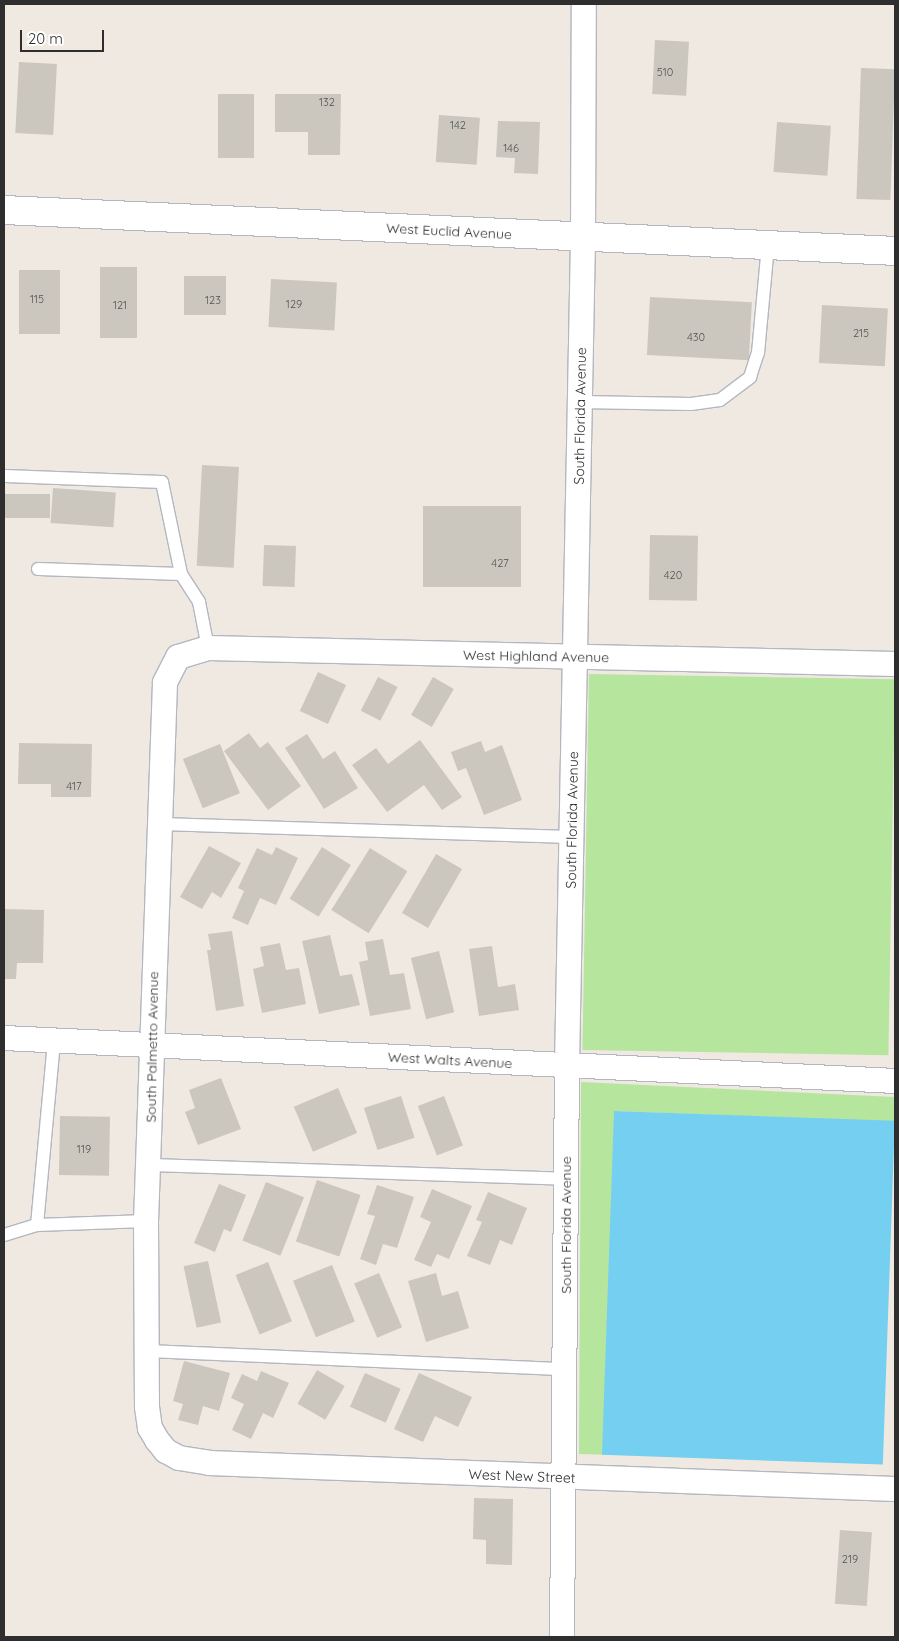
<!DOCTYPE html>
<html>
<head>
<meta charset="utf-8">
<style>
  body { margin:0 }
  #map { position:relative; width:899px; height:1641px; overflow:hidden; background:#efe9e1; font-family:Quicksand,sans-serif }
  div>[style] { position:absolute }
  .green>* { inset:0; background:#b6e59e; transform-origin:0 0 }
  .water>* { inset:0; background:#75cff0; transform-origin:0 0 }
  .building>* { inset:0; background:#cbc7bf; transform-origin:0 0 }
  .roads { filter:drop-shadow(1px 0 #b4b7c1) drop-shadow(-1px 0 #b4b7c1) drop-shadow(0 1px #b4b7c1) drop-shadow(0 -1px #b4b7c1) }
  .service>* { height:12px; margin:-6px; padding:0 6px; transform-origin:6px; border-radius:6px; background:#fff }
  .minor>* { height:24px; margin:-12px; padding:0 12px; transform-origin:12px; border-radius:12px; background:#fff }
  .tertiary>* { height:28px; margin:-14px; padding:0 14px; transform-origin:14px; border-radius:14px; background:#fff }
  span { translate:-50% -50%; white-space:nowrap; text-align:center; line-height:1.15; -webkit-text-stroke:4px #fff; paint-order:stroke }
  .number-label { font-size:11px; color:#555452 }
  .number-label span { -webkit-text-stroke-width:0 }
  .street-label { font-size:14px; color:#2e2e2e }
  .frame { position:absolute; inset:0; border:5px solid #2e2e2e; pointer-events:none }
  .scale { position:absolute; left:20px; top:30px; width:84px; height:22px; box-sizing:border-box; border:2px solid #2e2e2e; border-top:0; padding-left:6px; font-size:15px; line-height:18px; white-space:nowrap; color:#2e2e2e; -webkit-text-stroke:4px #fff; paint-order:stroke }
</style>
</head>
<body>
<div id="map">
  <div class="green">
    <i style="left:589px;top:674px;width:306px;height:376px;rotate:1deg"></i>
    <i style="clip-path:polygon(581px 1082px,895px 1097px,895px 1122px,615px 1111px,618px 1455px,579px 1454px)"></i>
  </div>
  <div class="water">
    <i style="left:614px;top:1111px;width:281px;height:344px;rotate:2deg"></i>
  </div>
  <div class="building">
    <i style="left:655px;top:40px;width:34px;height:54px;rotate:3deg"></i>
    <i style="left:19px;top:62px;width:38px;height:71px;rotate:3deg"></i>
    <i style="left:861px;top:68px;width:34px;height:131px;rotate:2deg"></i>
    <i style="left:218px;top:94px;width:36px;height:64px"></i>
    <i style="clip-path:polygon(275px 94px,341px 94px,340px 155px,308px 155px,308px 132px,275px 132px)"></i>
    <i style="left:439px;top:115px;width:41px;height:47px;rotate:4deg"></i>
    <i style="clip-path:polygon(498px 121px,540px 122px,538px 174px,514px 173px,515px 158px,496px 157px)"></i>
    <i style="left:777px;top:122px;width:54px;height:50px;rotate:4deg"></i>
    <i style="left:100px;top:267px;width:37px;height:71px"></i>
    <i style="left:19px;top:270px;width:41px;height:64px"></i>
    <i style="left:184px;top:276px;width:42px;height:39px"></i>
    <i style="left:271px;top:279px;width:66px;height:48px;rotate:3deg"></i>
    <i style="left:650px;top:297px;width:102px;height:58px;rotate:3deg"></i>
    <i style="left:822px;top:305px;width:66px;height:58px;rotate:3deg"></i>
    <i style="left:202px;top:465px;width:37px;height:101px;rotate:3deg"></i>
    <i style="left:53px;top:488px;width:63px;height:35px;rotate:4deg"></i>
    <i style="left:4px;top:494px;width:46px;height:24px"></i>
    <i style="left:423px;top:506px;width:98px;height:81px"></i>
    <i style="left:650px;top:535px;width:48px;height:65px;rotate:1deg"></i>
    <i style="left:264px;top:545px;width:32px;height:41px;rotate:2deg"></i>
    <i style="left:318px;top:672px;width:31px;height:43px;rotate:25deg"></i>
    <i style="left:378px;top:677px;width:22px;height:38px;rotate:27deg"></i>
    <i style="left:433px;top:677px;width:24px;height:44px;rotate:30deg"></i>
    <i style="clip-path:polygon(249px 733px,260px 748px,268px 742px,301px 786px,268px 810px,224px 751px)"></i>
    <i style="clip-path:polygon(307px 734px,323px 759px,335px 751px,358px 788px,324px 809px,285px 748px)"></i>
    <i style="clip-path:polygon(420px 740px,462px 797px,442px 810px,424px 785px,387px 812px,352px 765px,376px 748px,388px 764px)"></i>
    <i style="clip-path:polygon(481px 741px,485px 752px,502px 745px,522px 800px,484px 815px,466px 768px,458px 771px,451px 752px)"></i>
    <i style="clip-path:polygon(19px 743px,92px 744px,91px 797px,51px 797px,51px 784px,18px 784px)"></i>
    <i style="left:220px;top:744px;width:53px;height:40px;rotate:68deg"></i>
    <i style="clip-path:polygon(209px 846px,241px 863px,221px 898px,212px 892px,202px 909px,180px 897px)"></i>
    <i style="clip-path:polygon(276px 847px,298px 858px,276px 905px,260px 898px,248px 925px,232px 918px,244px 891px,238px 888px,257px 848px,272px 855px)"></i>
    <i style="left:322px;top:847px;width:34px;height:61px;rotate:32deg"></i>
    <i style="left:370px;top:848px;width:44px;height:73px;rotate:32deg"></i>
    <i style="left:436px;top:854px;width:30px;height:68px;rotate:30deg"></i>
    <i style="clip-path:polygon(4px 909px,44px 910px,43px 963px,17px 963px,16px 979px,4px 979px)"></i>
    <i style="clip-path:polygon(232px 931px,244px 1006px,216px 1011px,207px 950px,211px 950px,208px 934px)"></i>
    <i style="clip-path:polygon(330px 935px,340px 976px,352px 974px,360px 1005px,319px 1014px,302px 941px)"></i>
    <i style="clip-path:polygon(383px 939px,390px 975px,404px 973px,411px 1009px,370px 1016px,359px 962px,368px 960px,365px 942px)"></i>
    <i style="clip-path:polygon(280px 943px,286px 970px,299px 968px,306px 1004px,262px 1013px,253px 969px,264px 966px,260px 947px)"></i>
    <i style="clip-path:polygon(492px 946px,498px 987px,515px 984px,519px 1010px,479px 1016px,469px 949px)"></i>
    <i style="left:439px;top:951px;width:63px;height:29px;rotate:76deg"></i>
    <i style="clip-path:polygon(221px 1078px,241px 1129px,198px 1145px,185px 1112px,195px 1108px,189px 1090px)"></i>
    <i style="left:338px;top:1088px;width:49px;height:48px;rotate:67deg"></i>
    <i style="left:401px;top:1096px;width:44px;height:39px;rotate:72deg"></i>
    <i style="left:444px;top:1096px;width:53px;height:28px;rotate:69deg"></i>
    <i style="left:60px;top:1116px;width:50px;height:59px;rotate:1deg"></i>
    <i style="left:317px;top:1180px;width:46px;height:65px;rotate:19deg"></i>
    <i style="left:266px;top:1182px;width:41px;height:63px;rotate:22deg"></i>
    <i style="clip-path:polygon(219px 1184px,246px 1195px,231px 1232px,224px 1229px,215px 1252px,194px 1243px)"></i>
    <i style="clip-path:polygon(377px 1185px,414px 1197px,397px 1248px,383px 1244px,376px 1265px,360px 1259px,375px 1216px,367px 1214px)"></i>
    <i style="clip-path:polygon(432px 1189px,472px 1206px,449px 1259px,437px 1254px,431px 1267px,414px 1260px,431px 1222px,420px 1217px)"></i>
    <i style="clip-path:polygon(488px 1192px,527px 1208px,512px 1245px,500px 1240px,490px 1265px,467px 1256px,482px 1222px,476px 1220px)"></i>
    <i style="left:208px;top:1261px;width:63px;height:25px;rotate:78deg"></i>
    <i style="left:268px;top:1262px;width:64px;height:35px;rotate:68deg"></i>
    <i style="left:332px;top:1265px;width:61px;height:42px;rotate:68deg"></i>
    <i style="left:379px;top:1273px;width:59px;height:27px;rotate:67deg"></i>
    <i style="clip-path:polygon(436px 1273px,442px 1296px,458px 1291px,469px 1328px,426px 1342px,408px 1281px)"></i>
    <i style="clip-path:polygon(184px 1361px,230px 1373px,219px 1411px,203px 1406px,198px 1425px,178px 1420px,183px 1404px,173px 1401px)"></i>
    <i style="left:317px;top:1370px;width:32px;height:39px;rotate:30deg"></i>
    <i style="clip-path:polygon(261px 1371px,289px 1383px,273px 1418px,263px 1413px,251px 1439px,232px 1430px,244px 1404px,231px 1398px,242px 1374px,257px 1381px)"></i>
    <i style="left:365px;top:1373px;width:39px;height:37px;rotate:24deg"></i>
    <i style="clip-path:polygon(419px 1373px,472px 1397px,458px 1427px,435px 1416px,423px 1442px,394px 1429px)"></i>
    <i style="clip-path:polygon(474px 1498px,513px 1499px,512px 1565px,486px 1564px,486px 1540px,473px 1539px)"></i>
    <i style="left:840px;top:1530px;width:32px;height:74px;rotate:4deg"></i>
  </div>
  <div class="roads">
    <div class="service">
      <i style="left:580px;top:402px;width:111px;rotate:1deg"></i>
      <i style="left:691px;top:404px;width:29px;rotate:-8deg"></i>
      <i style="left:720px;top:400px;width:38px;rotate:-37deg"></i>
      <i style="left:750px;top:377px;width:25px;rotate:-72deg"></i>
      <i style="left:758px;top:353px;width:108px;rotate:-84.7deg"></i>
      <i style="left:4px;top:476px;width:158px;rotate:2.2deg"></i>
      <i style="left:162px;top:482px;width:94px;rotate:78.3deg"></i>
      <i style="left:181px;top:574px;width:33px;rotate:57deg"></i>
      <i style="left:199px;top:602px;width:47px;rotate:78.9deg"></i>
      <i style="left:38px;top:569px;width:143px;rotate:2deg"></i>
      <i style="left:159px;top:824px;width:413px;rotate:1.8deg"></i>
      <i style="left:150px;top:1165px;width:416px;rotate:1.9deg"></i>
      <i style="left:37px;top:1225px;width:109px;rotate:-2.1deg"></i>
      <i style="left:4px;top:1235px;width:34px;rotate:-17deg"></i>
      <i style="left:37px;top:1225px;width:185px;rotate:-84.7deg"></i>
      <i style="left:148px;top:1351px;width:417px;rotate:2.5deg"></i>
    </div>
    <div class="minor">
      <i style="left:895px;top:664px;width:687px;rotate:-178.67deg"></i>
      <i style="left:208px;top:648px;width:31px;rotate:163deg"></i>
      <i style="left:178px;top:657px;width:29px;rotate:117deg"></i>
      <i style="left:165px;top:683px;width:538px;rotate:92.02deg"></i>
      <i style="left:146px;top:1221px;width:186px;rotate:89.7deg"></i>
      <i style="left:147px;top:1407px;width:21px;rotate:82deg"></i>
      <i style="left:150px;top:1428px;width:14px;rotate:60deg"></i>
      <i style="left:157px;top:1440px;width:14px;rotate:51deg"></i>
      <i style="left:166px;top:1451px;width:15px;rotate:28deg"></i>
      <i style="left:179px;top:1458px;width:30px;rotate:9deg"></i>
      <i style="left:209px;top:1463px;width:686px;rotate:2.17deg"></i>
      <i style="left:4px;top:1038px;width:892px;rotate:2.76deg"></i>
      <i style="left:562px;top:1637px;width:572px;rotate:-89.5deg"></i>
      <i style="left:567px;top:1065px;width:828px;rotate:-88.89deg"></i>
      <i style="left:583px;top:237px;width:233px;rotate:-89.8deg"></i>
    </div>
    <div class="tertiary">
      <i style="left:4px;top:210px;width:892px;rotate:2.63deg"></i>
    </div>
  </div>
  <div class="number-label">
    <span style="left:665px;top:72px">510</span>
    <span style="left:327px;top:102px">132</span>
    <span style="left:458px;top:125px">142</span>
    <span style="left:511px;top:148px">146</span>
    <span style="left:37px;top:299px">115</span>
    <span style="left:213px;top:300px">123</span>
    <span style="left:294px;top:304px">129</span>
    <span style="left:120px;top:305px">121</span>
    <span style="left:861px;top:333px">215</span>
    <span style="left:696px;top:337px">430</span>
    <span style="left:500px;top:563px">427</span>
    <span style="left:673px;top:575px">420</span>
    <span style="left:74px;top:786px">417</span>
    <span style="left:84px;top:1149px">119</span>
    <span style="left:850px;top:1559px">219</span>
  </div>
  <div class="street-label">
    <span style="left:449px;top:231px;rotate:3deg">West Euclid Avenue</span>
    <span style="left:580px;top:416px;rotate:-89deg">South Florida Avenue</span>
    <span style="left:536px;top:656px;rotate:1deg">West Highland Avenue</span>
    <span style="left:572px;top:820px;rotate:-89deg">South Florida Avenue</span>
    <span style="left:152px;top:1047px;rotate:-89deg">South Palmetto Avenue</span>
    <span style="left:450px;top:1060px;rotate:3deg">West Walts Avenue</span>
    <span style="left:566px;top:1225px;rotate:-90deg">South Florida Avenue</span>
    <span style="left:522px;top:1476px;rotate:2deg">West New Street</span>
  </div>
  <div class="frame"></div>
  <div class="scale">20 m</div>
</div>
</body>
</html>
